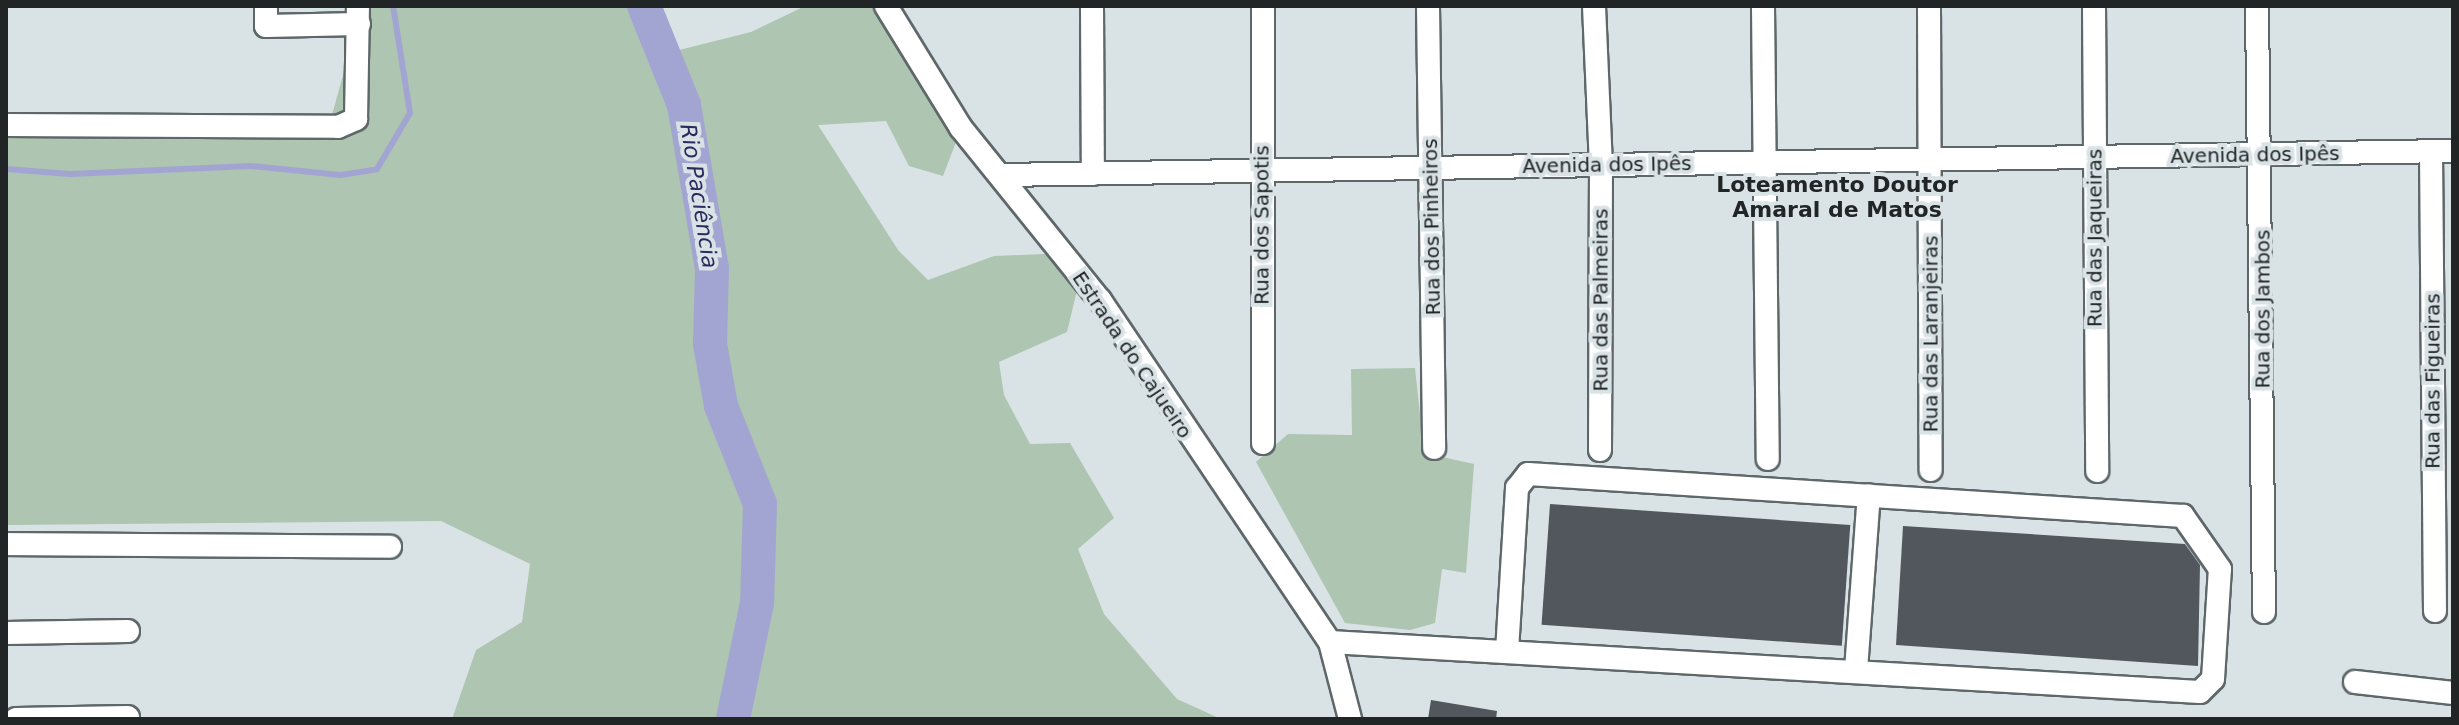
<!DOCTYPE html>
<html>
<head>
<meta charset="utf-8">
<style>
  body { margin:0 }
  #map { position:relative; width:2459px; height:725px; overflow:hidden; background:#d9e3e6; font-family:"DejaVu Sans",sans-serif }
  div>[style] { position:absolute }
  .green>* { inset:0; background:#adc5b1 }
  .stream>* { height:6px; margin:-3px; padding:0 3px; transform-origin:3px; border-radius:3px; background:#a2a5d1 }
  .river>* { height:34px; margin:-17px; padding:0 17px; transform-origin:17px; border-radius:17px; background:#a2a5d1 }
  .building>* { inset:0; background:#52575d; transform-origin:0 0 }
  .roads { filter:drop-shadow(2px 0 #5e6769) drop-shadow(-2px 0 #5e6769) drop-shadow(0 2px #5e6769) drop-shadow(0 -2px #5e6769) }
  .minor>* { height:22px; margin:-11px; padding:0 11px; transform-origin:11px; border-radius:11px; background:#fff }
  span { translate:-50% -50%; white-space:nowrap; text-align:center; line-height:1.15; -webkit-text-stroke:8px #d9e3e6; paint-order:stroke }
  .street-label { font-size:20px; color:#212526 }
  .neighbourhood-label { font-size:22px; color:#212526; font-weight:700 }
  .water-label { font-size:22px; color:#2c295f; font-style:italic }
  .frame { position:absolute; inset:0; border:8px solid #212526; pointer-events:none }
</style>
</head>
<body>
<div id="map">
  <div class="green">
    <i style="clip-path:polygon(349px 6px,658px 6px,675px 51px,751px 32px,805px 6px,876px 6px,956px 142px,943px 176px,909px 166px,886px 121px,818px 125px,898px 250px,928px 280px,994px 256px,1045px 254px,1078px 286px,1067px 332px,999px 362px,1004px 395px,1030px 444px,1070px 443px,1114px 518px,1078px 549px,1104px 614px,1177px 699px,1221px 719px,452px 719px,476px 650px,522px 622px,530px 564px,441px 521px,6px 525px,6px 135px,326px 136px,353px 40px)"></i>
    <i style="clip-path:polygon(1415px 368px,1424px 453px,1474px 464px,1466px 573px,1442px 569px,1435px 623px,1410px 630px,1345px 623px,1256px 462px,1288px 434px,1352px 435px,1351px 369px)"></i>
  </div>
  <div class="stream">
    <i style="left:6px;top:169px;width:64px;rotate:4.5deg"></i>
    <i style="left:70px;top:174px;width:181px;rotate:-2.5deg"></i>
    <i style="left:251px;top:166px;width:90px;rotate:5.7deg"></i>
    <i style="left:341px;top:175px;width:36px;rotate:-9deg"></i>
    <i style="left:377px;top:169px;width:65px;rotate:-59.5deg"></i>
    <i style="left:410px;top:113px;width:108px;rotate:-99deg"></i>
  </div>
  <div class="river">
    <i style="left:644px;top:6px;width:107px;rotate:68deg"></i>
    <i style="left:684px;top:105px;width:165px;rotate:80.3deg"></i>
    <i style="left:712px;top:268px;width:76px;rotate:91.5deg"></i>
    <i style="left:710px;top:344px;width:63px;rotate:79.9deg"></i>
    <i style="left:721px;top:406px;width:105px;rotate:68.3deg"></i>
    <i style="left:760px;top:504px;width:99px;rotate:91.7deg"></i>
    <i style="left:757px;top:603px;width:118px;rotate:101.7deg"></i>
  </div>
  <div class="building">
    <i style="left:1550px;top:504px;width:301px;height:121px;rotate:4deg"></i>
    <i style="clip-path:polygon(1903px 526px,2185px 544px,2200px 565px,2198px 666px,1896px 645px)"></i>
    <i style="clip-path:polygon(1431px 700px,1497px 711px,1496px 719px,1428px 719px)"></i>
  </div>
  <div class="roads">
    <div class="minor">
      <i style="left:266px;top:6px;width:20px;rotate:90deg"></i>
      <i style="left:266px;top:26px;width:93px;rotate:-1.2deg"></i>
      <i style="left:886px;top:6px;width:143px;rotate:58.4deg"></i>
      <i style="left:961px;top:128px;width:221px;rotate:51.1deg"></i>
      <i style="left:1100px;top:300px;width:412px;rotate:56.1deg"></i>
      <i style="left:1330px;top:642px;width:80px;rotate:75.4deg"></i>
      <i style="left:1092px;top:6px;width:168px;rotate:89.7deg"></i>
      <i style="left:1263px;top:6px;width:437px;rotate:90deg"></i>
      <i style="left:1428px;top:6px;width:442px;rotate:89.2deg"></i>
      <i style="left:1594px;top:6px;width:159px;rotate:87.5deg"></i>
      <i style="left:1601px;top:165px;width:285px;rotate:90.2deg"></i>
      <i style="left:1763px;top:6px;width:453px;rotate:89.4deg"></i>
      <i style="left:1929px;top:6px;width:464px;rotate:89.8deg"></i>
      <i style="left:2094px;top:6px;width:465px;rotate:89.6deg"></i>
      <i style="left:2257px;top:6px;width:606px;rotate:89.34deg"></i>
      <i style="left:6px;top:125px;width:332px;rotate:0.3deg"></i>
      <i style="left:338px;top:127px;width:20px;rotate:-24deg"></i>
      <i style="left:356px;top:119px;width:113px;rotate:-89deg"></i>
      <i style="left:2431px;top:152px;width:459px;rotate:89.5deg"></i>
      <i style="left:1002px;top:175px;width:1451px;rotate:-0.95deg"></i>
      <i style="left:6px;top:544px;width:384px;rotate:0.4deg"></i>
      <i style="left:6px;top:633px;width:122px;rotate:-0.9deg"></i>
      <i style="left:1330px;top:642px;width:871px;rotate:3.29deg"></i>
      <i style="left:2200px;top:692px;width:18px;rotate:-45deg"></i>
      <i style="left:2213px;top:679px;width:110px;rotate:-86.4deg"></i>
      <i style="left:2220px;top:569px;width:65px;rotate:-124.9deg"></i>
      <i style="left:2183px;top:516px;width:656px;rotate:-176.33deg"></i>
      <i style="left:1528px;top:474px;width:18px;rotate:128deg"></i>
      <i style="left:1517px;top:488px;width:162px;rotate:93.5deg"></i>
      <i style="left:1856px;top:670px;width:175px;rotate:-85.8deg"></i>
      <i style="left:2355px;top:682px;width:99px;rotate:6.4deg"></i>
      <i style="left:16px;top:719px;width:112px;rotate:-1deg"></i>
    </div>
  </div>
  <div class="street-label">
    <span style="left:2255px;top:155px;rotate:-1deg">Avenida dos Ipês</span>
    <span style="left:1607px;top:165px;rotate:-1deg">Avenida dos Ipês</span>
    <span style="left:1262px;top:225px;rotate:-90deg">Rua dos Sapotis</span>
    <span style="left:1432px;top:227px;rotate:-91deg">Rua dos Pinheiros</span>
    <span style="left:2095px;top:238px;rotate:-90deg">Rua das Jaqueiras</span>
    <span style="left:1601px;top:300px;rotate:-90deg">Rua das Palmeiras</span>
    <span style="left:2263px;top:309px;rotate:-90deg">Rua dos Jambos</span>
    <span style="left:1931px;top:334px;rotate:-90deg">Rua das Laranjeiras</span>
    <span style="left:1132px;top:355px;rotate:56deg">Estrada do Cajueiro</span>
    <span style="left:2433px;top:381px;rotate:-90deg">Rua das Figueiras</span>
  </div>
  <div class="neighbourhood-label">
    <span style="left:1837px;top:197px">Loteamento Doutor<br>Amaral de Matos</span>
  </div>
  <div class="water-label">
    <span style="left:699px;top:196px;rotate:81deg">Rio Paciência</span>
  </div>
  <div class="frame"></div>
</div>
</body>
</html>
